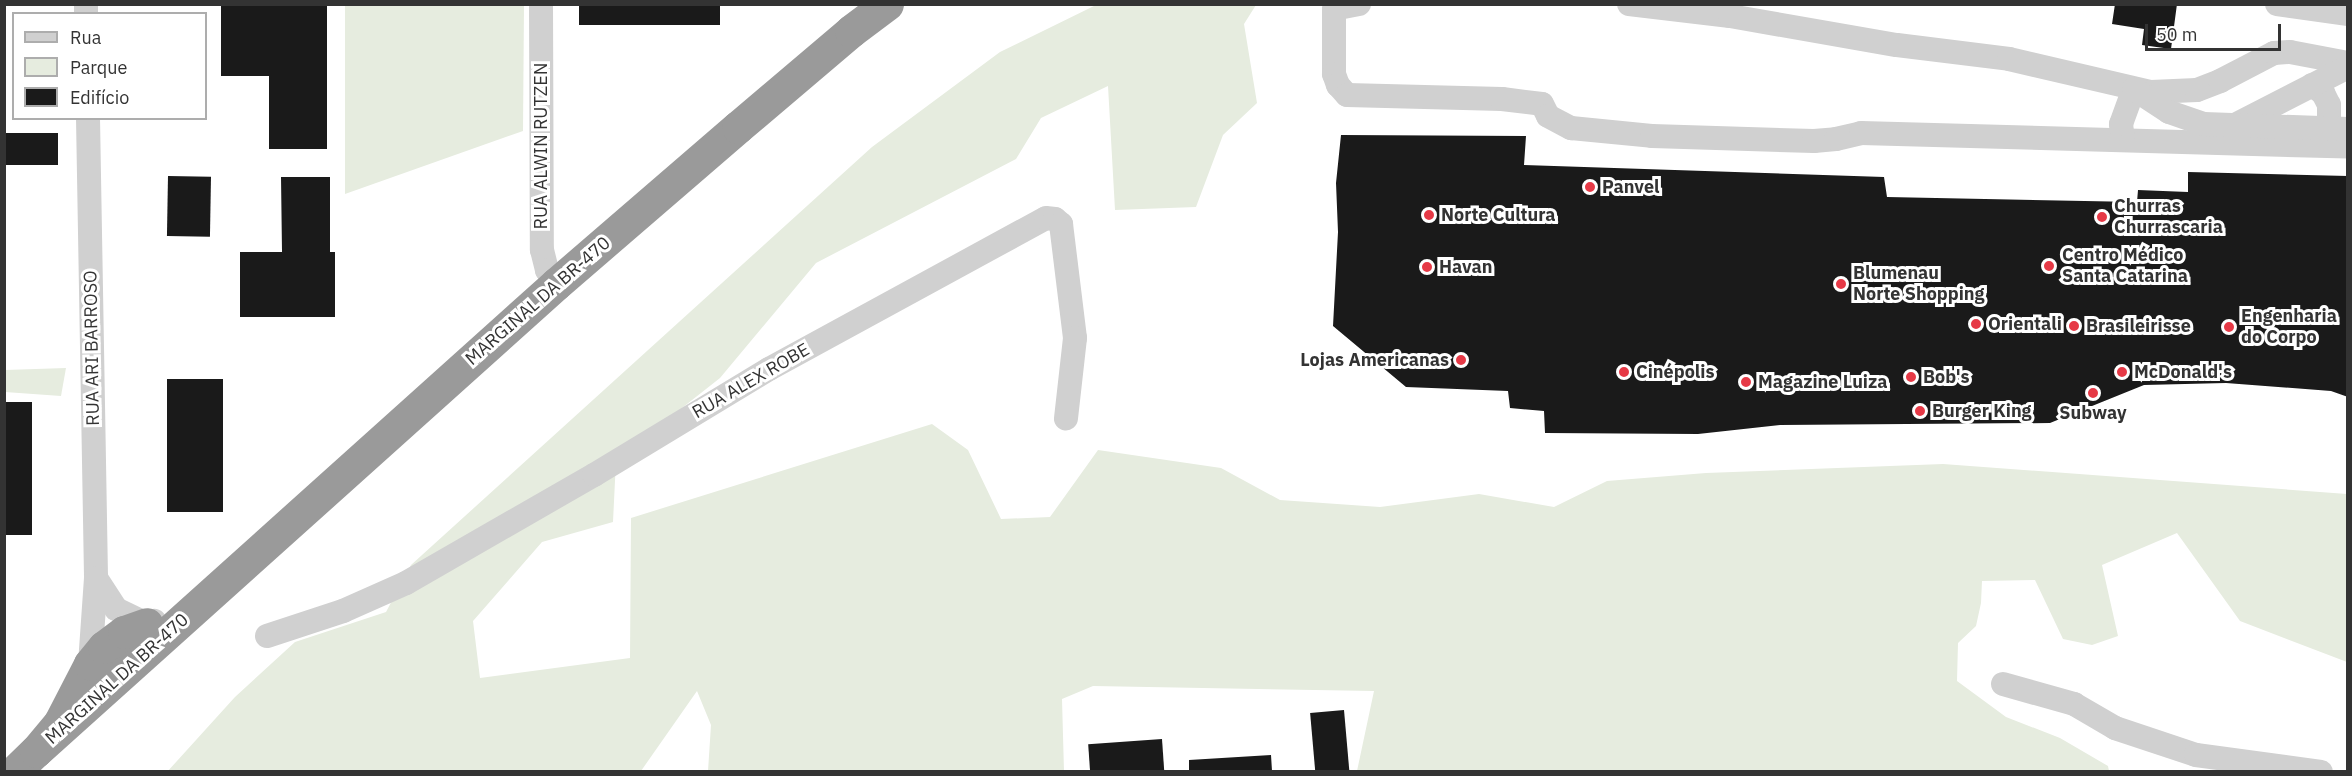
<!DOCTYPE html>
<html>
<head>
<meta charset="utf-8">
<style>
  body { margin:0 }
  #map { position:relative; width:2352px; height:776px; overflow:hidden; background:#fff; font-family:"IBM Plex Sans",sans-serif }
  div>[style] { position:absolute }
  .green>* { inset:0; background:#e6ecdf }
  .building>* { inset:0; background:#1a1a1a; transform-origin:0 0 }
  .minor>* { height:24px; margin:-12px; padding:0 12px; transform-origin:12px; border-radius:12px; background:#d0d0d0 }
  .highway>* { height:33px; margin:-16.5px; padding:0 16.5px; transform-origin:16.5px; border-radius:16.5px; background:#9a9a9a }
  .dots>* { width:16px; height:16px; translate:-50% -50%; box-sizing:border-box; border:3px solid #fff; border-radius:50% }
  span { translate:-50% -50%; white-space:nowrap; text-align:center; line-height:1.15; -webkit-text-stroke:6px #fff; paint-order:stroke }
  .street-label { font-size:18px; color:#333 }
  .poi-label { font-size:18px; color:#333; font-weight:700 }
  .left { translate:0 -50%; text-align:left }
  .right { translate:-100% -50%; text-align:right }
  .frame { position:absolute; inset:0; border:6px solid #333; pointer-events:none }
  .legend { position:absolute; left:12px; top:12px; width:195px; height:108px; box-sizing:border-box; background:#fff; border:2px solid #adadad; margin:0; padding:8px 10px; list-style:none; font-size:18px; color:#333 }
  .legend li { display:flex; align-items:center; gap:12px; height:30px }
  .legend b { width:30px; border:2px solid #adadad }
  .scale { position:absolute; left:2145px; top:24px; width:136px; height:27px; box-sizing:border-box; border:3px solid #333; border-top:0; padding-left:8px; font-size:18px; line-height:21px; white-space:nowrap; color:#333; -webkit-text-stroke:4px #fff; paint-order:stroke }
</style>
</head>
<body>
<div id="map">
  <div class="green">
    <i style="clip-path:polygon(345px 5px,524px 5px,523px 131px,345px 194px)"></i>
    <i style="clip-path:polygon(1096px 5px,1256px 5px,1244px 24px,1257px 103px,1223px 135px,1196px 207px,1115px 210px,1108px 86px,1041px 118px,1016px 159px,816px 263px,720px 378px,616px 460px,613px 522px,542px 542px,473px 621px,480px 678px,630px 658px,631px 518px,932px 424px,968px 450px,1001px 519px,1050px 517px,1098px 450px,1221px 468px,1280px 500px,1380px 507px,1479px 494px,1554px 507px,1607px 481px,1706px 473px,1943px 464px,2347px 494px,2347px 662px,2240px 621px,2177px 533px,2102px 565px,2118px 636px,2092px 645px,2063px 639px,2035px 580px,1982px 581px,1981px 603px,1976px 626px,1958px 643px,1957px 681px,2006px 717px,2060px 738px,2108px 766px,2109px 771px,1357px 771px,1374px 691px,1093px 686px,1062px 699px,1064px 771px,708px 771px,711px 725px,697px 691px,641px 771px,167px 772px,235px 697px,295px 642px,386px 612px,411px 565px,872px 147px,1000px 52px)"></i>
    <i style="clip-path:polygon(66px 368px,61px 396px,5px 392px,5px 370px)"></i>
  </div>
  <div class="building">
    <i style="clip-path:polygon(221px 4px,327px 4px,327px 149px,269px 149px,269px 76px,221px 76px)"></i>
    <i style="left:579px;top:4px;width:141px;height:21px"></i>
    <i style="clip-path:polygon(2115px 4px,2177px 4px,2171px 49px,2142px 45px,2144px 29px,2112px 24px)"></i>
    <i style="left:4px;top:133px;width:54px;height:32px"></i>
    <i style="clip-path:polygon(1341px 135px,1526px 136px,1524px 165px,1884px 177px,1887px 197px,2137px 202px,2138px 190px,2188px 192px,2188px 172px,2348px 176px,2348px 397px,2331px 391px,2226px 383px,2144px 385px,2050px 423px,1780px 425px,1698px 434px,1545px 433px,1544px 411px,1510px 408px,1508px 391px,1406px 387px,1333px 326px,1338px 232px,1336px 183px)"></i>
    <i style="left:168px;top:176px;width:43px;height:60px;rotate:1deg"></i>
    <i style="clip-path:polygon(281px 177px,330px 177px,330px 252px,335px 252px,335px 317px,240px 317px,240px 252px,282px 252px)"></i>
    <i style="left:167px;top:379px;width:56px;height:133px"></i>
    <i style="left:32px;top:402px;width:133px;height:28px;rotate:90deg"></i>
    <i style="left:1344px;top:710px;width:61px;height:34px;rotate:85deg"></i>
    <i style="left:1162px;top:739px;width:32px;height:74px;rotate:86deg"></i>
    <i style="clip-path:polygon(1271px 755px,1272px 771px,1189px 771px,1189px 760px)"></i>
  </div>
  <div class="minor">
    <i style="left:86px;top:4px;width:10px;rotate:90deg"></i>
    <i style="left:541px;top:4px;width:246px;rotate:89.8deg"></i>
    <i style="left:542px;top:250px;width:21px;rotate:76deg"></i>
    <i style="left:547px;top:270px;width:17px;rotate:57deg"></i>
    <i style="left:1359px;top:4px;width:25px;rotate:169deg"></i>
    <i style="left:1334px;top:9px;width:65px;rotate:90deg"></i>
    <i style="left:1334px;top:74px;width:12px;rotate:70deg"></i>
    <i style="left:1338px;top:85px;width:13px;rotate:48deg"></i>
    <i style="left:1347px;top:95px;width:155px;rotate:1.5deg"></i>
    <i style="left:1502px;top:99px;width:40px;rotate:7.1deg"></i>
    <i style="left:1542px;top:104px;width:13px;rotate:63deg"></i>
    <i style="left:1548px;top:116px;width:26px;rotate:28deg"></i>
    <i style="left:1571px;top:128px;width:81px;rotate:5.6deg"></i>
    <i style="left:1652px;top:136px;width:162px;rotate:1.8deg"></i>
    <i style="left:1814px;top:141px;width:22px;rotate:-5deg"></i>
    <i style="left:1836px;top:139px;width:26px;rotate:-13deg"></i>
    <i style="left:1861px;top:133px;width:487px;rotate:1.6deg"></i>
    <i style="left:1629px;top:4px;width:102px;rotate:6.8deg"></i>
    <i style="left:1730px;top:16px;width:169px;rotate:9.9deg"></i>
    <i style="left:1897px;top:45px;width:113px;rotate:7.1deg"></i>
    <i style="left:2009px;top:59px;width:146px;rotate:13.1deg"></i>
    <i style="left:2151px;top:92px;width:46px;rotate:-2.5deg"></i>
    <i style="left:2197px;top:90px;width:25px;rotate:-21deg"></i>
    <i style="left:2220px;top:81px;width:61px;rotate:-27.4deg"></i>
    <i style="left:2274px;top:53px;width:16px;rotate:-4deg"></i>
    <i style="left:2290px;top:52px;width:59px;rotate:10.7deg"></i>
    <i style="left:2277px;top:4px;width:72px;rotate:8deg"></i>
    <i style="left:2312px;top:85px;width:14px;rotate:36deg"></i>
    <i style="left:2323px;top:93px;width:13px;rotate:63deg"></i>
    <i style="left:2329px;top:105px;width:39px;rotate:90deg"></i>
    <i style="left:88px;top:118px;width:460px;rotate:89deg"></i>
    <i style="left:96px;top:578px;width:86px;rotate:94deg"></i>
    <i style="left:2237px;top:124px;width:125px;rotate:-27.2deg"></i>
    <i style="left:2123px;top:140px;width:16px;rotate:-97deg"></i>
    <i style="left:2121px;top:124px;width:37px;rotate:-70deg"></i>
    <i style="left:2134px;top:89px;width:42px;rotate:33.3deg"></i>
    <i style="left:2169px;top:112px;width:37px;rotate:19deg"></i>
    <i style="left:2204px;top:124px;width:144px;rotate:2deg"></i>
    <i style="left:96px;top:578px;width:37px;rotate:57deg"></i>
    <i style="left:116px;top:609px;width:34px;rotate:26deg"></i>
    <i style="left:147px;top:624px;width:8px;rotate:-23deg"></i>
    <i style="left:267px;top:636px;width:80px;rotate:-18.2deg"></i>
    <i style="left:343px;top:611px;width:69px;rotate:-24deg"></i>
    <i style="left:406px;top:583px;width:217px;rotate:-29.9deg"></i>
    <i style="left:594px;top:475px;width:205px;rotate:-31.2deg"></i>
    <i style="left:769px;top:369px;width:315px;rotate:-28.6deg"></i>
    <i style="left:1046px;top:218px;width:9px;rotate:6deg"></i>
    <i style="left:1055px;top:219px;width:8px;rotate:40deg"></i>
    <i style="left:1061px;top:224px;width:115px;rotate:83deg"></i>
    <i style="left:1075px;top:338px;width:81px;rotate:96.4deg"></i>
    <i style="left:2003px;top:684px;width:74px;rotate:15.7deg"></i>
    <i style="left:2074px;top:704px;width:48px;rotate:30.3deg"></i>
    <i style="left:2115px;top:728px;width:85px;rotate:18.4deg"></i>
    <i style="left:2196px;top:755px;width:126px;rotate:7.7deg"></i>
  </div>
  <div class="highway">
    <i style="left:36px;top:751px;width:699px;rotate:-41.93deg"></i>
    <i style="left:556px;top:284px;width:240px;rotate:-40.8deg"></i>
    <i style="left:738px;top:127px;width:148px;rotate:-40.3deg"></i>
    <i style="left:851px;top:31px;width:45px;rotate:-36.9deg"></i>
    <i style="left:14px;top:772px;width:30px;rotate:-44deg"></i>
    <i style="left:36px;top:751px;width:38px;rotate:-50deg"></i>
    <i style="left:60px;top:722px;width:65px;rotate:-62.7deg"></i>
    <i style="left:90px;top:664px;width:22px;rotate:-51deg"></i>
    <i style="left:104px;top:647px;width:25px;rotate:-37deg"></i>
    <i style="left:124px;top:632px;width:24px;rotate:-19deg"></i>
  </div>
  <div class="dots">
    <i style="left:1590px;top:187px;background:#e63946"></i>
    <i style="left:1429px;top:215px;background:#e63946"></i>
    <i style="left:2102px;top:217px;background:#e63946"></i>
    <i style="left:2049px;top:266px;background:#e63946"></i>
    <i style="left:1427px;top:267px;background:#e63946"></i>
    <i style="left:1841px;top:284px;background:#e63946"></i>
    <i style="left:1976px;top:324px;background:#e63946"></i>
    <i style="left:2074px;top:326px;background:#e63946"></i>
    <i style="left:2229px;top:327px;background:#e63946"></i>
    <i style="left:1461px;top:360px;background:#e63946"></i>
    <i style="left:1624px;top:372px;background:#e63946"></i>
    <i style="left:2122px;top:372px;background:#e63946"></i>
    <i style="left:1911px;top:377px;background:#e63946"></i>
    <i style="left:1746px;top:382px;background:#e63946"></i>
    <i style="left:2093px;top:393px;background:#e63946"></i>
    <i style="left:1920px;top:411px;background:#e63946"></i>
  </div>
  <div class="street-label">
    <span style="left:541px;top:146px;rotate:-90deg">RUA ALWIN RUTZEN</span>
    <span style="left:538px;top:301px;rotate:-41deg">MARGINAL DA BR-470</span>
    <span style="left:92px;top:348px;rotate:-91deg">RUA ARI BARROSO</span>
    <span style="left:751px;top:381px;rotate:-30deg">RUA ALEX ROBE</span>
    <span style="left:117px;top:679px;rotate:-42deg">MARGINAL DA BR-470</span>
  </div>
  <div class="poi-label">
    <span class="left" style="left:1602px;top:187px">Panvel</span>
    <span class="left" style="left:2114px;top:217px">Churras<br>Churrascaria</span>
    <span class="left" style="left:1441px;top:215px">Norte Cultura</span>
    <span class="left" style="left:2062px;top:266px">Centro Médico<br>Santa Catarina</span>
    <span class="left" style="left:1439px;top:267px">Havan</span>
    <span class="left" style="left:1853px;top:284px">Blumenau<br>Norte Shopping</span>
    <span class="left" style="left:2241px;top:327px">Engenharia<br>do Corpo</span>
    <span class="left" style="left:1988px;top:324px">Orientali</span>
    <span class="left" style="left:2086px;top:326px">Brasileirisse</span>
    <span class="right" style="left:1449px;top:360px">Lojas Americanas</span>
    <span class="left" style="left:1636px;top:372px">Cinépolis</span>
    <span class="left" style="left:2134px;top:372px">McDonald's</span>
    <span class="left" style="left:1923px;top:377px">Bob's</span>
    <span class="left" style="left:1758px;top:382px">Magazine Luiza</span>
    <span class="left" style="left:1932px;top:411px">Burger King</span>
    <span style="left:2093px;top:413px">Subway</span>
  </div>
  <div class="frame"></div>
  <ul class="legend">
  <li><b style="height:8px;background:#d0d0d0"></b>Rua</li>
  <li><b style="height:16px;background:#e6ecdf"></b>Parque</li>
  <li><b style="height:16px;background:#1a1a1a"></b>Edifício</li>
  </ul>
  <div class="scale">50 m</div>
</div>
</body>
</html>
